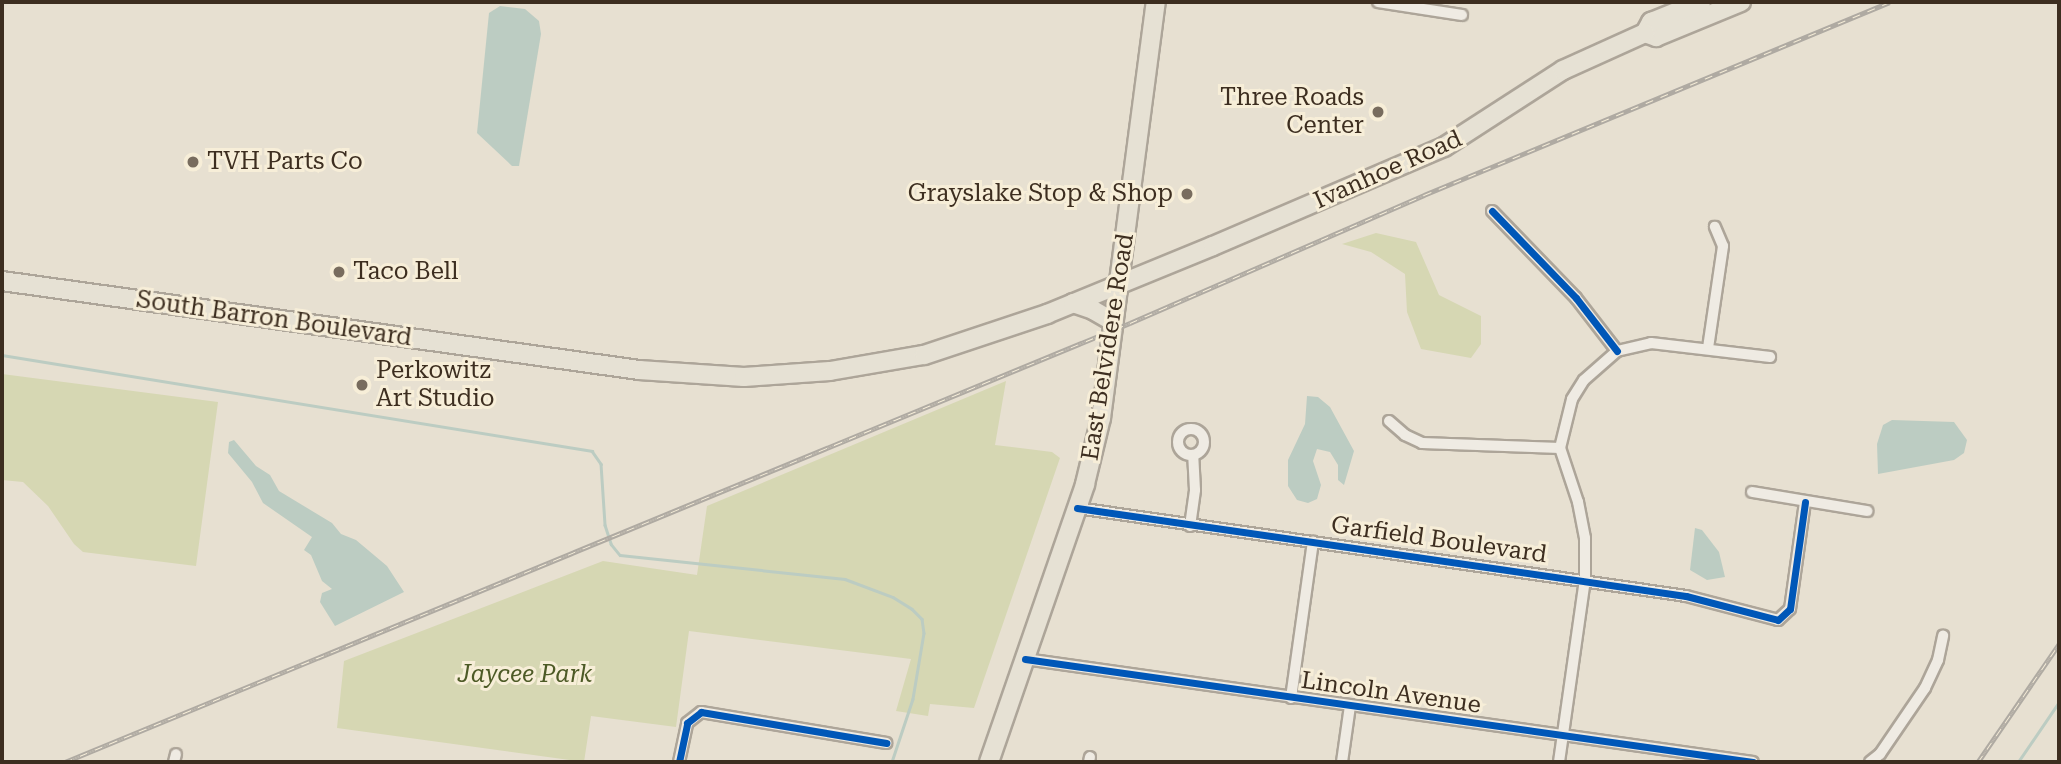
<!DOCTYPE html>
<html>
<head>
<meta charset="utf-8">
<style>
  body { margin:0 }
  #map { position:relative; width:2061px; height:764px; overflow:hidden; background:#e7e0d1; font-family:"Roboto Serif",serif }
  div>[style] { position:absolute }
  .green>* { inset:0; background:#d6d7b3 }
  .water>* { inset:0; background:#bcccc2 }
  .stream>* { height:2.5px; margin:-1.25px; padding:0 1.25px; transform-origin:1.25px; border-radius:1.25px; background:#bcccc2 }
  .roads { filter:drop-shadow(2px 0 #ada599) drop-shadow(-2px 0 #ada599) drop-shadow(0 2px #ada599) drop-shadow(0 -2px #ada599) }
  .minor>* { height:10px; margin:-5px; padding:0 5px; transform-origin:5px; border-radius:5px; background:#efebe3 }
  .minor>.ring { margin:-5px; padding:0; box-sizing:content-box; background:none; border:10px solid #efebe3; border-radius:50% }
  .primary>* { height:18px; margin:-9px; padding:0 9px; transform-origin:9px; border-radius:9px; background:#e6e1d4 }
  .rail>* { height:5px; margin-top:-2.5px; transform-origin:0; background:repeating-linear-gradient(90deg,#f7eed8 0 8px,#afaaa2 0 16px); box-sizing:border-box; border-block:2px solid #afaaa2 }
  .cycleway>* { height:7px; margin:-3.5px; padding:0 3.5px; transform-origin:3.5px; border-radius:3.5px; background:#0057b8 }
  .dots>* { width:19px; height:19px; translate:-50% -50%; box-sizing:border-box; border:4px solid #f7eed8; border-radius:50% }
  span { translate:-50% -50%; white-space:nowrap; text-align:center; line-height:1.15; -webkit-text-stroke:6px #f7eed8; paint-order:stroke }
  .poi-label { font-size:24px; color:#3d2e20 }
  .right { translate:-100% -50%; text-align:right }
  .left { translate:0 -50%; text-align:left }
  .street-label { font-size:24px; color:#3d2e20 }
  .park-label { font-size:24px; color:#4d5a26; font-style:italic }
  .frame { position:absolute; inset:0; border:4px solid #3d2e20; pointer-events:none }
</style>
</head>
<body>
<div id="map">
  <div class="green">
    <i style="clip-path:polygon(1376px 233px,1416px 242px,1439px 295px,1481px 316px,1481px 344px,1471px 358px,1421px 349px,1407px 312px,1405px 274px,1371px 252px,1342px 244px)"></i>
    <i style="clip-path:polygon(2px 374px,218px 402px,196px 566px,83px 552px,74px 544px,48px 506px,23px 482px,2px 480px)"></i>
    <i style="clip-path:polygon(1006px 381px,995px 445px,1052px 452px,1060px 458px,974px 708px,930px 704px,928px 716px,896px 711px,911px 659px,689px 631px,676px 727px,591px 716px,584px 762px,337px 728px,344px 661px,603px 561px,697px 575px,707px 506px)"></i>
  </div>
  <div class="water">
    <i style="clip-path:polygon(500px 6px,525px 9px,539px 21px,541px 34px,519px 166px,512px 166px,477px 133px,489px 13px)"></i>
    <i style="clip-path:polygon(1307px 396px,1318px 397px,1330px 407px,1354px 451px,1344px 485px,1338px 480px,1338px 465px,1330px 452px,1317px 449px,1313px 461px,1321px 485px,1317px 499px,1308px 503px,1297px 500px,1288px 486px,1288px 460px,1305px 424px)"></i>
    <i style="clip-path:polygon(1892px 420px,1954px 422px,1967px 440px,1964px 453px,1954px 460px,1878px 474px,1877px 444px,1883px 425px)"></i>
    <i style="clip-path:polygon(234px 440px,256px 466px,270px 475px,279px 491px,332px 523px,341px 534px,356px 540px,387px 566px,404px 592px,335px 626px,320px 602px,322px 593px,332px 589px,322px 581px,311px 555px,304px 550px,312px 537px,263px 503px,252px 482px,228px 453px,229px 442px)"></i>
    <i style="clip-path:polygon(1695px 528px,1702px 530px,1719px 552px,1725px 577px,1707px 580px,1690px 570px)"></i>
  </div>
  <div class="stream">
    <i style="left:2px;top:355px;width:598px;rotate:9.24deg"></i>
    <i style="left:592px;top:451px;width:16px;rotate:55deg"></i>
    <i style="left:601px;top:464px;width:61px;rotate:86.2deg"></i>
    <i style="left:605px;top:525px;width:20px;rotate:72deg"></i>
    <i style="left:611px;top:544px;width:14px;rotate:51deg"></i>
    <i style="left:620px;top:555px;width:226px;rotate:6.1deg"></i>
    <i style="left:845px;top:579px;width:51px;rotate:20.6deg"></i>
    <i style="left:893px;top:597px;width:22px;rotate:32deg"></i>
    <i style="left:912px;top:609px;width:14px;rotate:45deg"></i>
    <i style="left:922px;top:619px;width:14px;rotate:82deg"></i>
    <i style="left:924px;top:633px;width:67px;rotate:99.5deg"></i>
    <i style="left:913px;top:699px;width:66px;rotate:108.4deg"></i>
    <i style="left:2018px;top:762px;width:73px;rotate:-55.7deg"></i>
  </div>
  <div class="roads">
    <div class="minor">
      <i style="left:1378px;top:2px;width:85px;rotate:8.8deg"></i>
      <i style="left:1492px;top:211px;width:121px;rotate:46deg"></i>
      <i style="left:1576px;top:298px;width:67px;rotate:52.3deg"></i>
      <i style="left:1708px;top:348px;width:103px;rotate:-81.6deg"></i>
      <i style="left:1723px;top:246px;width:21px;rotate:-113deg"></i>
      <i style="left:1389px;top:421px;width:21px;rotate:41deg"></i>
      <i style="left:1405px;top:435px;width:19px;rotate:25deg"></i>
      <i style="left:1422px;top:443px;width:138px;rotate:2.1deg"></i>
      <i class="ring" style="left:1178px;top:429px;width:16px;height:16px"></i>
      <i style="left:1752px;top:492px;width:117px;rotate:9.4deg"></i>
      <i style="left:1077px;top:508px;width:615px;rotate:8.22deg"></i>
      <i style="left:1686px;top:596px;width:95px;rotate:14.6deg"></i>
      <i style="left:1778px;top:620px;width:16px;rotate:-43deg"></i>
      <i style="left:1790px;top:609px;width:108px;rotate:-82deg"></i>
      <i style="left:1190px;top:526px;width:36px;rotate:-82deg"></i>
      <i style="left:1195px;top:490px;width:35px;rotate:-93deg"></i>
      <i style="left:1025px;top:659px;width:735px;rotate:8.05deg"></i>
      <i style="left:1291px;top:698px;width:158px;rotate:-82deg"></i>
      <i style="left:174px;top:762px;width:8px;rotate:-76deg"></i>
      <i style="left:679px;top:762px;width:40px;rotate:-78deg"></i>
      <i style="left:687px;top:723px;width:18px;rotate:-38deg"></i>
      <i style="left:701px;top:712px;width:188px;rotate:9.5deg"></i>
      <i style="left:1089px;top:762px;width:5px;rotate:-79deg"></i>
      <i style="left:1342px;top:762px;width:57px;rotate:-81.9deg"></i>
      <i style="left:1559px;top:762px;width:184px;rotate:-81.9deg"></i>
      <i style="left:1585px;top:580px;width:42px;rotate:-90deg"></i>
      <i style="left:1585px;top:538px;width:37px;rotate:-101deg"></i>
      <i style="left:1578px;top:502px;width:57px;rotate:-108.4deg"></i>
      <i style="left:1560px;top:448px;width:50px;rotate:-76.2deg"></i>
      <i style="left:1572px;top:399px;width:22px;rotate:-58deg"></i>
      <i style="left:1584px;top:380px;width:44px;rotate:-41.3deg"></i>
      <i style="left:1617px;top:351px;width:35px;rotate:-13deg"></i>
      <i style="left:1651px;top:343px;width:120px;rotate:6.7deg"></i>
      <i style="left:1870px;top:762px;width:13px;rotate:-39deg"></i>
      <i style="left:1880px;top:754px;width:80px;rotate:-55.7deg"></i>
      <i style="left:1925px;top:688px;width:31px;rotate:-65deg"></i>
      <i style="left:1938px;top:660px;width:25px;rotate:-78deg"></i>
    </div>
    <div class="primary">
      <i style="left:1645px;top:33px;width:12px;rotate:20deg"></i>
      <i style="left:1656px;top:37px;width:92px;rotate:-22.4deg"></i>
      <i style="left:1645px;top:33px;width:13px;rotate:-61deg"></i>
      <i style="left:1651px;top:22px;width:54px;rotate:-21.8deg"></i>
      <i style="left:2px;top:281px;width:643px;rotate:7.95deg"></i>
      <i style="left:639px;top:370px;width:105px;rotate:3.8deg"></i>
      <i style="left:744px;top:377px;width:86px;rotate:-4deg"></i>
      <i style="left:830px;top:371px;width:95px;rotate:-9.7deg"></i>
      <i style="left:924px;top:355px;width:130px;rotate:-18.4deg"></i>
      <i style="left:1047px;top:314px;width:179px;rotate:-22.3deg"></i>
      <i style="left:1213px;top:246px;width:251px;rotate:-23.2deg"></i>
      <i style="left:1444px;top:147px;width:142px;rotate:-32.9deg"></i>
      <i style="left:1563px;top:70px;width:90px;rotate:-24.3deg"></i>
      <i style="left:1073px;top:303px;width:21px;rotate:19deg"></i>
      <i style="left:1093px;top:310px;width:24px;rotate:30deg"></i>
      <i style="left:989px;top:762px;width:294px;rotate:-70.9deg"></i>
      <i style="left:1085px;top:484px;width:68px;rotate:-76.4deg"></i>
      <i style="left:1101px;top:418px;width:420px;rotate:-82.5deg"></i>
    </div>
  </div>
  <div class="rail">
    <i style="left:65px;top:762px;width:1152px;rotate:-22.4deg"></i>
    <i style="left:1130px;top:323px;width:321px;rotate:-23.5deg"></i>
    <i style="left:1424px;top:195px;width:504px;rotate:-22.5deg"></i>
    <i style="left:1978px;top:762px;width:143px;rotate:-55.5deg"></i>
  </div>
  <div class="cycleway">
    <i style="left:1492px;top:211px;width:121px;rotate:46deg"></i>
    <i style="left:1576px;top:298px;width:67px;rotate:52.3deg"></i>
    <i style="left:1077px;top:508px;width:615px;rotate:8.22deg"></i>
    <i style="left:1686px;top:596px;width:95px;rotate:14.6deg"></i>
    <i style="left:1778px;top:620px;width:16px;rotate:-43deg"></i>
    <i style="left:1790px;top:609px;width:108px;rotate:-82deg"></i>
    <i style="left:1025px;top:659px;width:735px;rotate:8.05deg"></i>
    <i style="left:679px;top:762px;width:40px;rotate:-78deg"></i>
    <i style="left:687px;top:723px;width:18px;rotate:-38deg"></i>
    <i style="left:701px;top:712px;width:188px;rotate:9.5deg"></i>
  </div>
  <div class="dots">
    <i style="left:1378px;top:112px;background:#786c5e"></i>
    <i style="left:193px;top:162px;background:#786c5e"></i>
    <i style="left:1187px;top:194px;background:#786c5e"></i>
    <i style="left:339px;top:272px;background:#786c5e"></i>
    <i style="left:362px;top:385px;background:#786c5e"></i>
  </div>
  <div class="poi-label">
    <span class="right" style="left:1364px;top:112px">Three Roads<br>Center</span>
    <span class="left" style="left:207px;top:162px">TVH Parts Co</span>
    <span class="right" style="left:1173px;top:194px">Grayslake Stop &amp; Shop</span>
    <span class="left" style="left:353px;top:272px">Taco Bell</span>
    <span class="left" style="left:376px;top:385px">Perkowitz<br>Art Studio</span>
  </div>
  <div class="street-label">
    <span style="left:1388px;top:170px;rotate:-24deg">Ivanhoe Road</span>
    <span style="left:274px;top:319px;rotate:8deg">South Barron Boulevard</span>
    <span style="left:1108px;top:347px;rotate:-81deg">East Belvidere Road</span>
    <span style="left:1439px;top:540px;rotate:8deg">Garfield Boulevard</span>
    <span style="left:1391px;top:693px;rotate:8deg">Lincoln Avenue</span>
  </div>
  <div class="park-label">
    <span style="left:525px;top:675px">Jaycee Park</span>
  </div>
  <div class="frame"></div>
</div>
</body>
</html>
